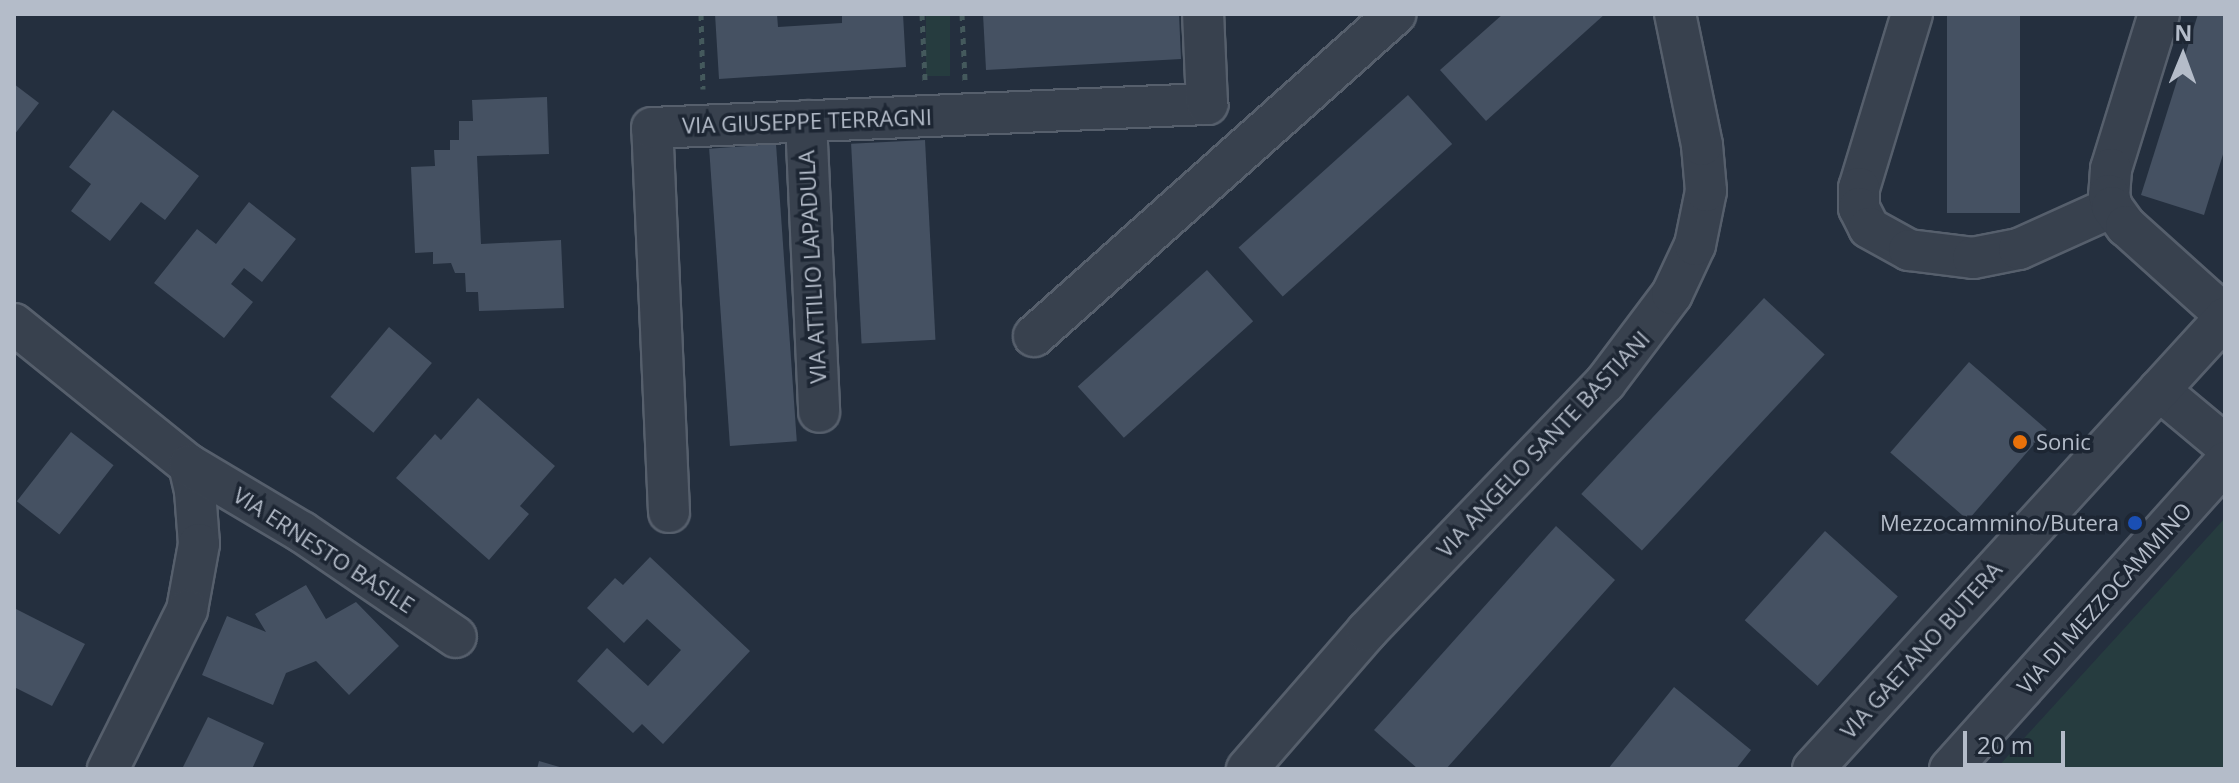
<!DOCTYPE html>
<html>
<head>
<meta charset="utf-8">
<style>
  body { margin:0 }
  #map { position:relative; width:2239px; height:783px; overflow:hidden; background:#242f3e; font-family:"Open Sans",sans-serif }
  div>[style] { position:absolute }
  .green>* { inset:0; background:#263c3f; transform-origin:0 0 }
  .building>* { inset:0; background:#455162; transform-origin:0 0 }
  .path>* { height:5px; margin-top:-2.5px; transform-origin:0; background:repeating-linear-gradient(90deg,#44595c 0 6px,transparent 0 12px) }
  .roads { filter:drop-shadow(2px 0 #565f6c) drop-shadow(-2px 0 #565f6c) drop-shadow(0 2px #565f6c) drop-shadow(0 -2px #565f6c) }
  .minor>* { height:40px; margin:-20px; padding:0 20px; transform-origin:20px; border-radius:20px; background:#38414e }
  .dots>* { width:22px; height:22px; translate:-50% -50%; box-sizing:border-box; border:4px solid #1d2633; border-radius:50% }
  span { translate:-50% -50%; white-space:nowrap; text-align:center; line-height:1.15; -webkit-text-stroke:7px #1d2633; paint-order:stroke }
  .street-label { font-size:22px; color:#b4bcc9 }
  .poi-label { font-size:22px; color:#b4bcc9 }
  .left { translate:0 -50%; text-align:left }
  .right { translate:-100% -50%; text-align:right }
  .frame { position:absolute; inset:0; border:16px solid #b4bcc9; pointer-events:none }
  .north { position:absolute; left:2143px; top:16px; width:80px; height:80px; -webkit-text-stroke:6px #1d2633; paint-order:stroke; rotate:1deg; font-size:22px; font-weight:700; line-height:32px; text-align:center; color:#b4bcc9 }
  .north::after { content:''; display:block; margin:auto; width:28px; height:36px; background:#b4bcc9; clip-path:polygon(50% 0,100% 100%,50% 72%,0 100%) }
  .scale { position:absolute; left:1963px; top:731px; width:102px; height:36px; box-sizing:border-box; border:4px solid #b4bcc9; border-top:0; padding-left:10px; font-size:24px; line-height:28px; white-space:nowrap; color:#b4bcc9; -webkit-text-stroke:6px #1d2633; paint-order:stroke }
</style>
</head>
<body>
<div id="map">
  <div class="green">
    <i style="left:926px;top:14px;width:24px;height:62px"></i>
    <i style="clip-path:polygon(2225px 518px,2225px 769px,1996px 769px,2205px 540px)"></i>
  </div>
  <div class="building">
    <i style="clip-path:polygon(715px 14px,777px 14px,778px 27px,842px 23px,842px 14px,903px 14px,906px 67px,719px 79px)"></i>
    <i style="clip-path:polygon(983px 14px,1179px 14px,1181px 59px,986px 70px)"></i>
    <i style="clip-path:polygon(1503px 14px,1605px 14px,1486px 121px,1440px 70px)"></i>
    <i style="left:1947px;top:14px;width:73px;height:199px"></i>
    <i style="clip-path:polygon(2198px 14px,2225px 14px,2225px 148px,2204px 215px,2141px 195px)"></i>
    <i style="clip-path:polygon(14px 84px,39px 103px,14px 135px)"></i>
    <i style="left:1408px;top:95px;width:66px;height:228px;rotate:48deg"></i>
    <i style="clip-path:polygon(547px 97px,549px 154px,477px 156px,481px 244px,561px 240px,564px 308px,479px 311px,478px 292px,466px 292px,465px 273px,455px 273px,451px 263px,433px 264px,433px 252px,415px 253px,411px 167px,435px 166px,434px 150px,450px 150px,450px 140px,459px 140px,459px 121px,473px 121px,472px 100px)"></i>
    <i style="clip-path:polygon(113px 110px,199px 176px,165px 220px,141px 202px,110px 241px,71px 211px,91px 184px,69px 167px)"></i>
    <i style="left:925px;top:140px;width:200px;height:74px;rotate:87deg"></i>
    <i style="left:776px;top:144px;width:298px;height:67px;rotate:86deg"></i>
    <i style="clip-path:polygon(249px 202px,296px 239px,262px 282px,244px 268px,231px 284px,253px 302px,224px 338px,154px 283px,197px 229px,216px 244px)"></i>
    <i style="left:1207px;top:270px;width:69px;height:174px;rotate:48deg"></i>
    <i style="left:1764px;top:298px;width:83px;height:268px;rotate:43deg"></i>
    <i style="left:389px;top:327px;width:56px;height:91px;rotate:40deg"></i>
    <i style="left:1969px;top:362px;width:103px;height:120px;rotate:41deg"></i>
    <i style="clip-path:polygon(478px 398px,555px 466px,520px 506px,529px 514px,489px 560px,396px 478px,435px 434px,441px 440px)"></i>
    <i style="left:71px;top:432px;width:54px;height:88px;rotate:38deg"></i>
    <i style="clip-path:polygon(1556px 526px,1615px 580px,1446px 769px,1418px 769px,1374px 730px)"></i>
    <i style="left:1825px;top:531px;width:98px;height:120px;rotate:42deg"></i>
    <i style="clip-path:polygon(650px 557px,750px 651px,663px 744px,642px 724px,633px 733px,577px 681px,607px 648px,648px 686px,681px 650px,647px 619px,624px 643px,587px 608px,615px 578px,623px 585px)"></i>
    <i style="clip-path:polygon(306px 585px,326px 619px,356px 602px,399px 646px,349px 695px,316px 661px,286px 673px,273px 705px,202px 675px,227px 616px,266px 632px,255px 614px)"></i>
    <i style="clip-path:polygon(14px 608px,85px 644px,52px 706px,14px 687px)"></i>
    <i style="clip-path:polygon(1674px 687px,1751px 750px,1736px 769px,1608px 769px)"></i>
    <i style="clip-path:polygon(208px 717px,264px 743px,252px 769px,182px 769px)"></i>
    <i style="clip-path:polygon(539px 761px,563px 768px,563px 769px,537px 769px)"></i>
  </div>
  <div class="path">
    <i style="left:701px;top:14px;width:75px;rotate:88.5deg"></i>
    <i style="left:922px;top:14px;width:67px;rotate:87.4deg"></i>
    <i style="left:962px;top:14px;width:67px;rotate:87.4deg"></i>
  </div>
  <div class="roads">
    <div class="minor">
      <i style="left:1912px;top:14px;width:182px;rotate:106.9deg"></i>
      <i style="left:1859px;top:188px;width:20px;rotate:90deg"></i>
      <i style="left:1859px;top:208px;width:22px;rotate:63deg"></i>
      <i style="left:1869px;top:228px;width:46px;rotate:28.8deg"></i>
      <i style="left:1909px;top:250px;width:64px;rotate:7.1deg"></i>
      <i style="left:1973px;top:258px;width:47px;rotate:-11.1deg"></i>
      <i style="left:2019px;top:249px;width:102px;rotate:-24.3deg"></i>
      <i style="left:2159px;top:14px;width:162px;rotate:107.2deg"></i>
      <i style="left:2111px;top:169px;width:26px;rotate:94deg"></i>
      <i style="left:2109px;top:195px;width:12px;rotate:76deg"></i>
      <i style="left:2112px;top:207px;width:24px;rotate:54deg"></i>
      <i style="left:2126px;top:226px;width:133px;rotate:42deg"></i>
      <i style="left:806px;top:121px;width:291px;rotate:87.4deg"></i>
      <i style="left:14px;top:324px;width:225px;rotate:38.9deg"></i>
      <i style="left:189px;top:465px;width:27px;rotate:77deg"></i>
      <i style="left:195px;top:491px;width:53px;rotate:85.7deg"></i>
      <i style="left:199px;top:544px;width:67px;rotate:100.3deg"></i>
      <i style="left:187px;top:610px;width:178px;rotate:116.4deg"></i>
      <i style="left:1034px;top:336px;width:484px;rotate:-41.7deg"></i>
      <i style="left:2159px;top:390px;width:86px;rotate:39.8deg"></i>
      <i style="left:189px;top:465px;width:131px;rotate:30.7deg"></i>
      <i style="left:302px;top:532px;width:186px;rotate:34.3deg"></i>
      <i style="left:669px;top:512px;width:384px;rotate:-92.5deg"></i>
      <i style="left:652px;top:128px;width:556px;rotate:-2.48deg"></i>
      <i style="left:1207px;top:104px;width:90px;rotate:-92.5deg"></i>
      <i style="left:1247px;top:769px;width:183px;rotate:-49deg"></i>
      <i style="left:1367px;top:631px;width:344px;rotate:-46.2deg"></i>
      <i style="left:1605px;top:383px;width:111px;rotate:-53deg"></i>
      <i style="left:1672px;top:294px;width:54px;rotate:-64.9deg"></i>
      <i style="left:1695px;top:245px;width:55px;rotate:-78.5deg"></i>
      <i style="left:1706px;top:191px;width:46px;rotate:-95deg"></i>
      <i style="left:1702px;top:145px;width:134px;rotate:-101.6deg"></i>
      <i style="left:1813px;top:769px;width:611px;rotate:-47.59deg"></i>
      <i style="left:1950px;top:769px;width:412px;rotate:-48.1deg"></i>
    </div>
  </div>
  <div class="dots">
    <i style="left:2020px;top:442px;background:#e8710a"></i>
    <i style="left:2135px;top:523px;background:#1a4fb4"></i>
  </div>
  <div class="street-label">
    <span style="left:807px;top:121px;rotate:-2deg">VIA GIUSEPPE TERRAGNI</span>
    <span style="left:812px;top:267px;rotate:-93deg">VIA ATTILIO LAPADULA</span>
    <span style="left:1543px;top:444px;rotate:-47deg">VIA ANGELO SANTE BASTIANI</span>
    <span style="left:324px;top:550px;rotate:33deg">VIA ERNESTO BASILE</span>
    <span style="left:2104px;top:598px;rotate:-48deg">VIA DI MEZZOCAMMINO</span>
    <span style="left:1921px;top:650px;rotate:-48deg">VIA GAETANO BUTERA</span>
  </div>
  <div class="poi-label">
    <span class="left" style="left:2036px;top:442px">Sonic</span>
    <span class="right" style="left:2119px;top:523px">Mezzocammino/Butera</span>
  </div>
  <div class="frame"></div>
  <div class="north">N</div>
  <div class="scale">20 m</div>
</div>
</body>
</html>
